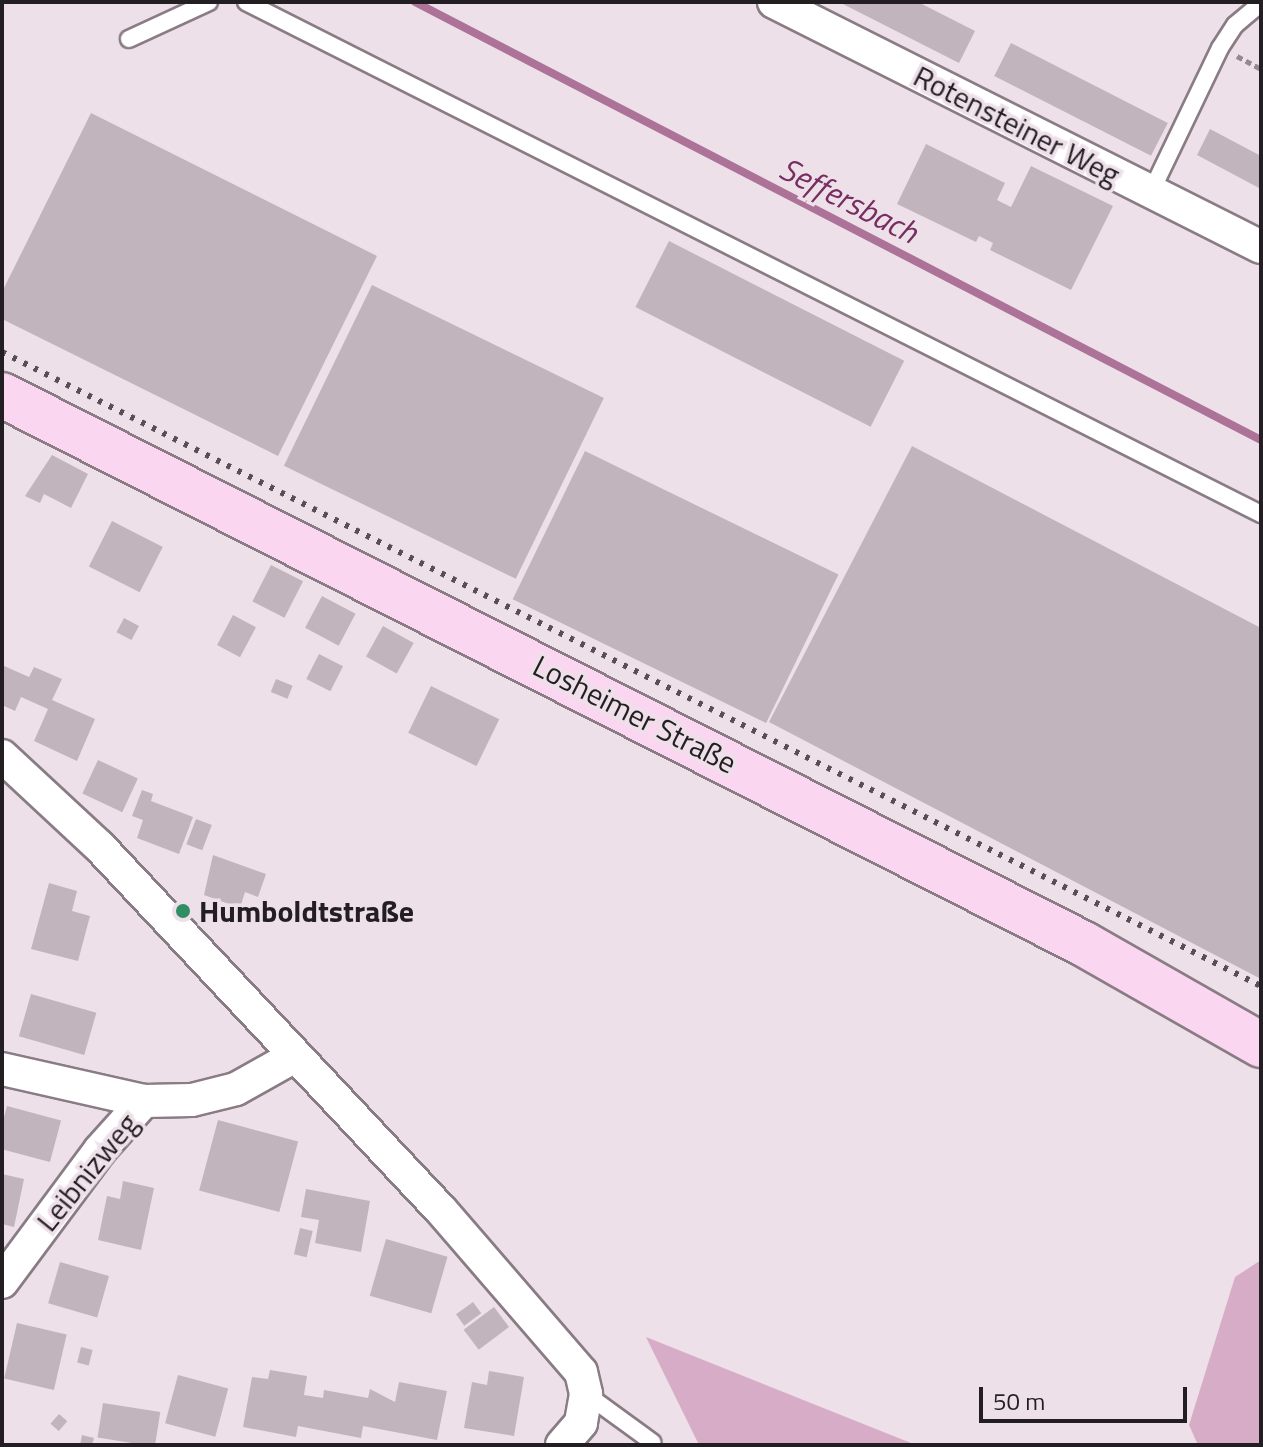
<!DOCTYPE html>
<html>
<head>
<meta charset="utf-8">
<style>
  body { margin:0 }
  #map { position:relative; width:1263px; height:1447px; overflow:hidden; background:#eee0e9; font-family:"Titillium Web",sans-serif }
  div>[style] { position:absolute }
  .green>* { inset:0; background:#d7acc7 }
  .stream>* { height:8px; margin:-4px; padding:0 4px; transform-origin:4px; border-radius:4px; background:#ac7298 }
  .building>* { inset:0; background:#c2b4bd; transform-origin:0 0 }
  .path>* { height:5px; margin-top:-2.5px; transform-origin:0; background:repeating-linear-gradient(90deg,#938990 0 6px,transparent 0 10px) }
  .roads { filter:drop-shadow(2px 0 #897c84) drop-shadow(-2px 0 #897c84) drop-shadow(0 2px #897c84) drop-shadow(0 -2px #897c84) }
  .lane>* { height:16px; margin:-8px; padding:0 8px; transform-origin:8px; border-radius:8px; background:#fff }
  .street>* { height:32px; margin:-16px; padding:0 16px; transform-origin:16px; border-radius:16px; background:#fff }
  .secondary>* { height:44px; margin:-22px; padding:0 22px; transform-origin:22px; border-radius:22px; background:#fbd6f0 }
  .rail>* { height:6px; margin-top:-3px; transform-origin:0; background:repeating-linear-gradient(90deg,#574f54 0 4px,transparent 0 12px) }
  .dots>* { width:22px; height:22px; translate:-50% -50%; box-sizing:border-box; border:4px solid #eee0e9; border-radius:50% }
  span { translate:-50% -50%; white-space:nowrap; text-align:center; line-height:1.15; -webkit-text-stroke:7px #eee0e9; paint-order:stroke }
  .street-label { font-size:30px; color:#231e21 }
  .poi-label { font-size:30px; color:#231e21; font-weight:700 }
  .left { translate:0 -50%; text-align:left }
  .water-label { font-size:32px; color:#762d60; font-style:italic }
  .frame { position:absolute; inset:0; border:4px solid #231e21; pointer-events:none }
  .scale { position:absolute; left:979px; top:1387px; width:208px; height:36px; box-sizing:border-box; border:4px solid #231e21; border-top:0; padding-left:10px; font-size:24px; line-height:28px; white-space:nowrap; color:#231e21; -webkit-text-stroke:6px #eee0e9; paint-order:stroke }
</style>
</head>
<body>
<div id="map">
  <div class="green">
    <i style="clip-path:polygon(1261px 1260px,1261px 1445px,1198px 1445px,1189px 1425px,1235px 1277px)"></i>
    <i style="clip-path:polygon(646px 1337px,916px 1445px,699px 1445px)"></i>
  </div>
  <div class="stream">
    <i style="left:415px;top:2px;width:953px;rotate:27.37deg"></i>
  </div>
  <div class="building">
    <i style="clip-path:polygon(839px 2px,918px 2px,975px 31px,959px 63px)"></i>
    <i style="left:1011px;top:43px;width:176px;height:37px;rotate:27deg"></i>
    <i style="clip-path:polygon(91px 113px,377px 256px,278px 456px,2px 319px,2px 292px)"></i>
    <i style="clip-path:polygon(1210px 129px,1261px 156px,1261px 189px,1197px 155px)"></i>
    <i style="clip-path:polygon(926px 144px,1005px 183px,997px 200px,1011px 207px,1031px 166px,1113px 206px,1071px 290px,990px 250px,993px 243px,979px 236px,976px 242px,897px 204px)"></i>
    <i style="left:669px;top:241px;width:264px;height:74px;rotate:27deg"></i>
    <i style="left:372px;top:285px;width:258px;height:201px;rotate:26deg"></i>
    <i style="clip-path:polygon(912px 446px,1261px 628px,1261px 979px,769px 722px)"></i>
    <i style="left:585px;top:451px;width:282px;height:165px;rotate:26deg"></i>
    <i style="clip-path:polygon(52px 455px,88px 474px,71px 508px,44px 494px,40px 503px,25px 496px)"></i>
    <i style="left:112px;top:521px;width:57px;height:51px;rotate:27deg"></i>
    <i style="left:271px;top:565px;width:36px;height:41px;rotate:27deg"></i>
    <i style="left:322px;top:596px;width:38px;height:36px;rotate:28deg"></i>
    <i style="left:233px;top:615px;width:26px;height:34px;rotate:28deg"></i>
    <i style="left:124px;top:618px;width:17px;height:16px;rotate:28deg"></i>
    <i style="left:383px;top:626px;width:35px;height:35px;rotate:29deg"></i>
    <i style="left:319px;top:654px;width:27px;height:28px;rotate:27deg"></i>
    <i style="clip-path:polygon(2px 665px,29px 677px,34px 667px,62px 679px,52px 700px,95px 719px,77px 761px,34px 741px,48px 709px,21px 697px,15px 711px,2px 705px)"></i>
    <i style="left:276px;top:679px;width:18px;height:14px;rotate:22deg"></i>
    <i style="left:431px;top:686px;width:76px;height:52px;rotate:26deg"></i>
    <i style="left:98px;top:760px;width:44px;height:37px;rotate:25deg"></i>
    <i style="clip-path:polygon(142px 790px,153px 794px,151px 801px,193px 817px,179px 854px,137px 838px,143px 820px,132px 816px)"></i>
    <i style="left:196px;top:819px;width:17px;height:27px;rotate:21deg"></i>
    <i style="clip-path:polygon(213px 855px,266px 874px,258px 897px,245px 892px,240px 908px,204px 895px)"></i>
    <i style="clip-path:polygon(49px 883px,77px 891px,72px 911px,90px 916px,78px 961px,31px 949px)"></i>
    <i style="left:31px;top:994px;width:68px;height:44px;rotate:16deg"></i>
    <i style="left:7px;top:1106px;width:56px;height:43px;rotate:15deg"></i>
    <i style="left:218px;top:1120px;width:83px;height:73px;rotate:15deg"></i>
    <i style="clip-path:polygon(2px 1174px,24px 1179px,14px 1227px,2px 1224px)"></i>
    <i style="clip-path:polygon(123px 1181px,154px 1188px,141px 1250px,98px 1240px,107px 1196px,120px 1199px)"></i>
    <i style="clip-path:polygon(306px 1189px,370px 1201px,361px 1252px,315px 1243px,319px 1220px,301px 1217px)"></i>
    <i style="left:300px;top:1228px;width:13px;height:27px;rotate:13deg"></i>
    <i style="left:386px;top:1239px;width:64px;height:59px;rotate:16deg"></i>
    <i style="left:60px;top:1262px;width:51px;height:43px;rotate:16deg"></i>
    <i style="left:473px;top:1302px;width:14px;height:21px;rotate:54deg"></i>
    <i style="left:494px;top:1307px;width:25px;height:38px;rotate:53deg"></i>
    <i style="left:17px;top:1323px;width:51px;height:57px;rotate:13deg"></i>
    <i style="left:81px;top:1347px;width:12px;height:16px;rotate:14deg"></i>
    <i style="clip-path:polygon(270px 1370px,307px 1376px,304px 1395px,323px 1398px,324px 1390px,368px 1398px,370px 1389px,395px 1402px,399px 1382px,447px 1391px,437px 1440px,363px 1426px,361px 1438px,298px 1426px,296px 1437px,243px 1427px,252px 1377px,268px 1379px)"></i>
    <i style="clip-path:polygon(489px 1371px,524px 1377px,514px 1436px,464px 1428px,472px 1382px,487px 1385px)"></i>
    <i style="left:178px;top:1375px;width:52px;height:50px;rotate:15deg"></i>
    <i style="left:103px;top:1403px;width:58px;height:35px;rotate:9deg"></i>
    <i style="left:59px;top:1414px;width:11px;height:13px;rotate:41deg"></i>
    <i style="clip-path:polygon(82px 1435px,94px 1438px,92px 1445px,80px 1445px)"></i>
  </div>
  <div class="path">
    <i style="left:1237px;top:56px;width:27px;rotate:28deg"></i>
  </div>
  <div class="roads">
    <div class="lane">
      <i style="left:246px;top:2px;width:1137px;rotate:26.77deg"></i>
      <i style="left:129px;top:39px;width:88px;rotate:-24.8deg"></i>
      <i style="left:1151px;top:192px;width:160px;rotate:-64.4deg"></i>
      <i style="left:1220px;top:48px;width:27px;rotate:-57deg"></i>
      <i style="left:1235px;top:25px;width:34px;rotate:-40deg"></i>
      <i style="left:586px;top:1394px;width:82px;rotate:36deg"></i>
    </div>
    <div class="street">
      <i style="left:774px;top:2px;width:545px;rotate:26.71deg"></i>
      <i style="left:2px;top:756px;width:132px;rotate:42.9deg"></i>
      <i style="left:99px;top:846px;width:499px;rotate:46.8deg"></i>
      <i style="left:441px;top:1210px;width:214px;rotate:49.2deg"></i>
      <i style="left:581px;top:1372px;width:23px;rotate:77deg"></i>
      <i style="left:586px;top:1394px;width:29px;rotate:100deg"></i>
      <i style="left:581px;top:1423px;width:29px;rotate:131deg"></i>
      <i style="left:2px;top:1069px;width:146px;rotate:12.7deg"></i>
      <i style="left:144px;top:1101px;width:48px;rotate:-1.2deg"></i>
      <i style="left:192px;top:1100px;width:45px;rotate:-14deg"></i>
      <i style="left:236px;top:1089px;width:68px;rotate:-29.2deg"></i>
      <i style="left:2px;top:1282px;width:164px;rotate:-53.4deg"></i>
      <i style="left:100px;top:1150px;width:66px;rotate:-48.1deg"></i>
    </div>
    <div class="secondary">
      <i style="left:2px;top:395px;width:1213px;rotate:26.9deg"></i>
      <i style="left:1084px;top:944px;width:204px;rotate:29.7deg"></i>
    </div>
  </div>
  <div class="rail">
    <i style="left:2px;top:352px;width:1410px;rotate:26.73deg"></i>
  </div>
  <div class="dots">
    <i style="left:183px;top:911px;background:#318d64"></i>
  </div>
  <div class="street-label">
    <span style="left:1017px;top:125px;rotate:27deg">Rotensteiner Weg</span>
    <span style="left:635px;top:714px;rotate:27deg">Losheimer Straße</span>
    <span style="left:87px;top:1172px;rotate:-51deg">Leibnizweg</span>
  </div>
  <div class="poi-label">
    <span class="left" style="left:199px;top:911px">Humboldtstraße</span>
  </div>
  <div class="water-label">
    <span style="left:849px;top:200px;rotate:27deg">Seffersbach</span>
  </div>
  <div class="frame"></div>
  <div class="scale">50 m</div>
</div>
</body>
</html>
